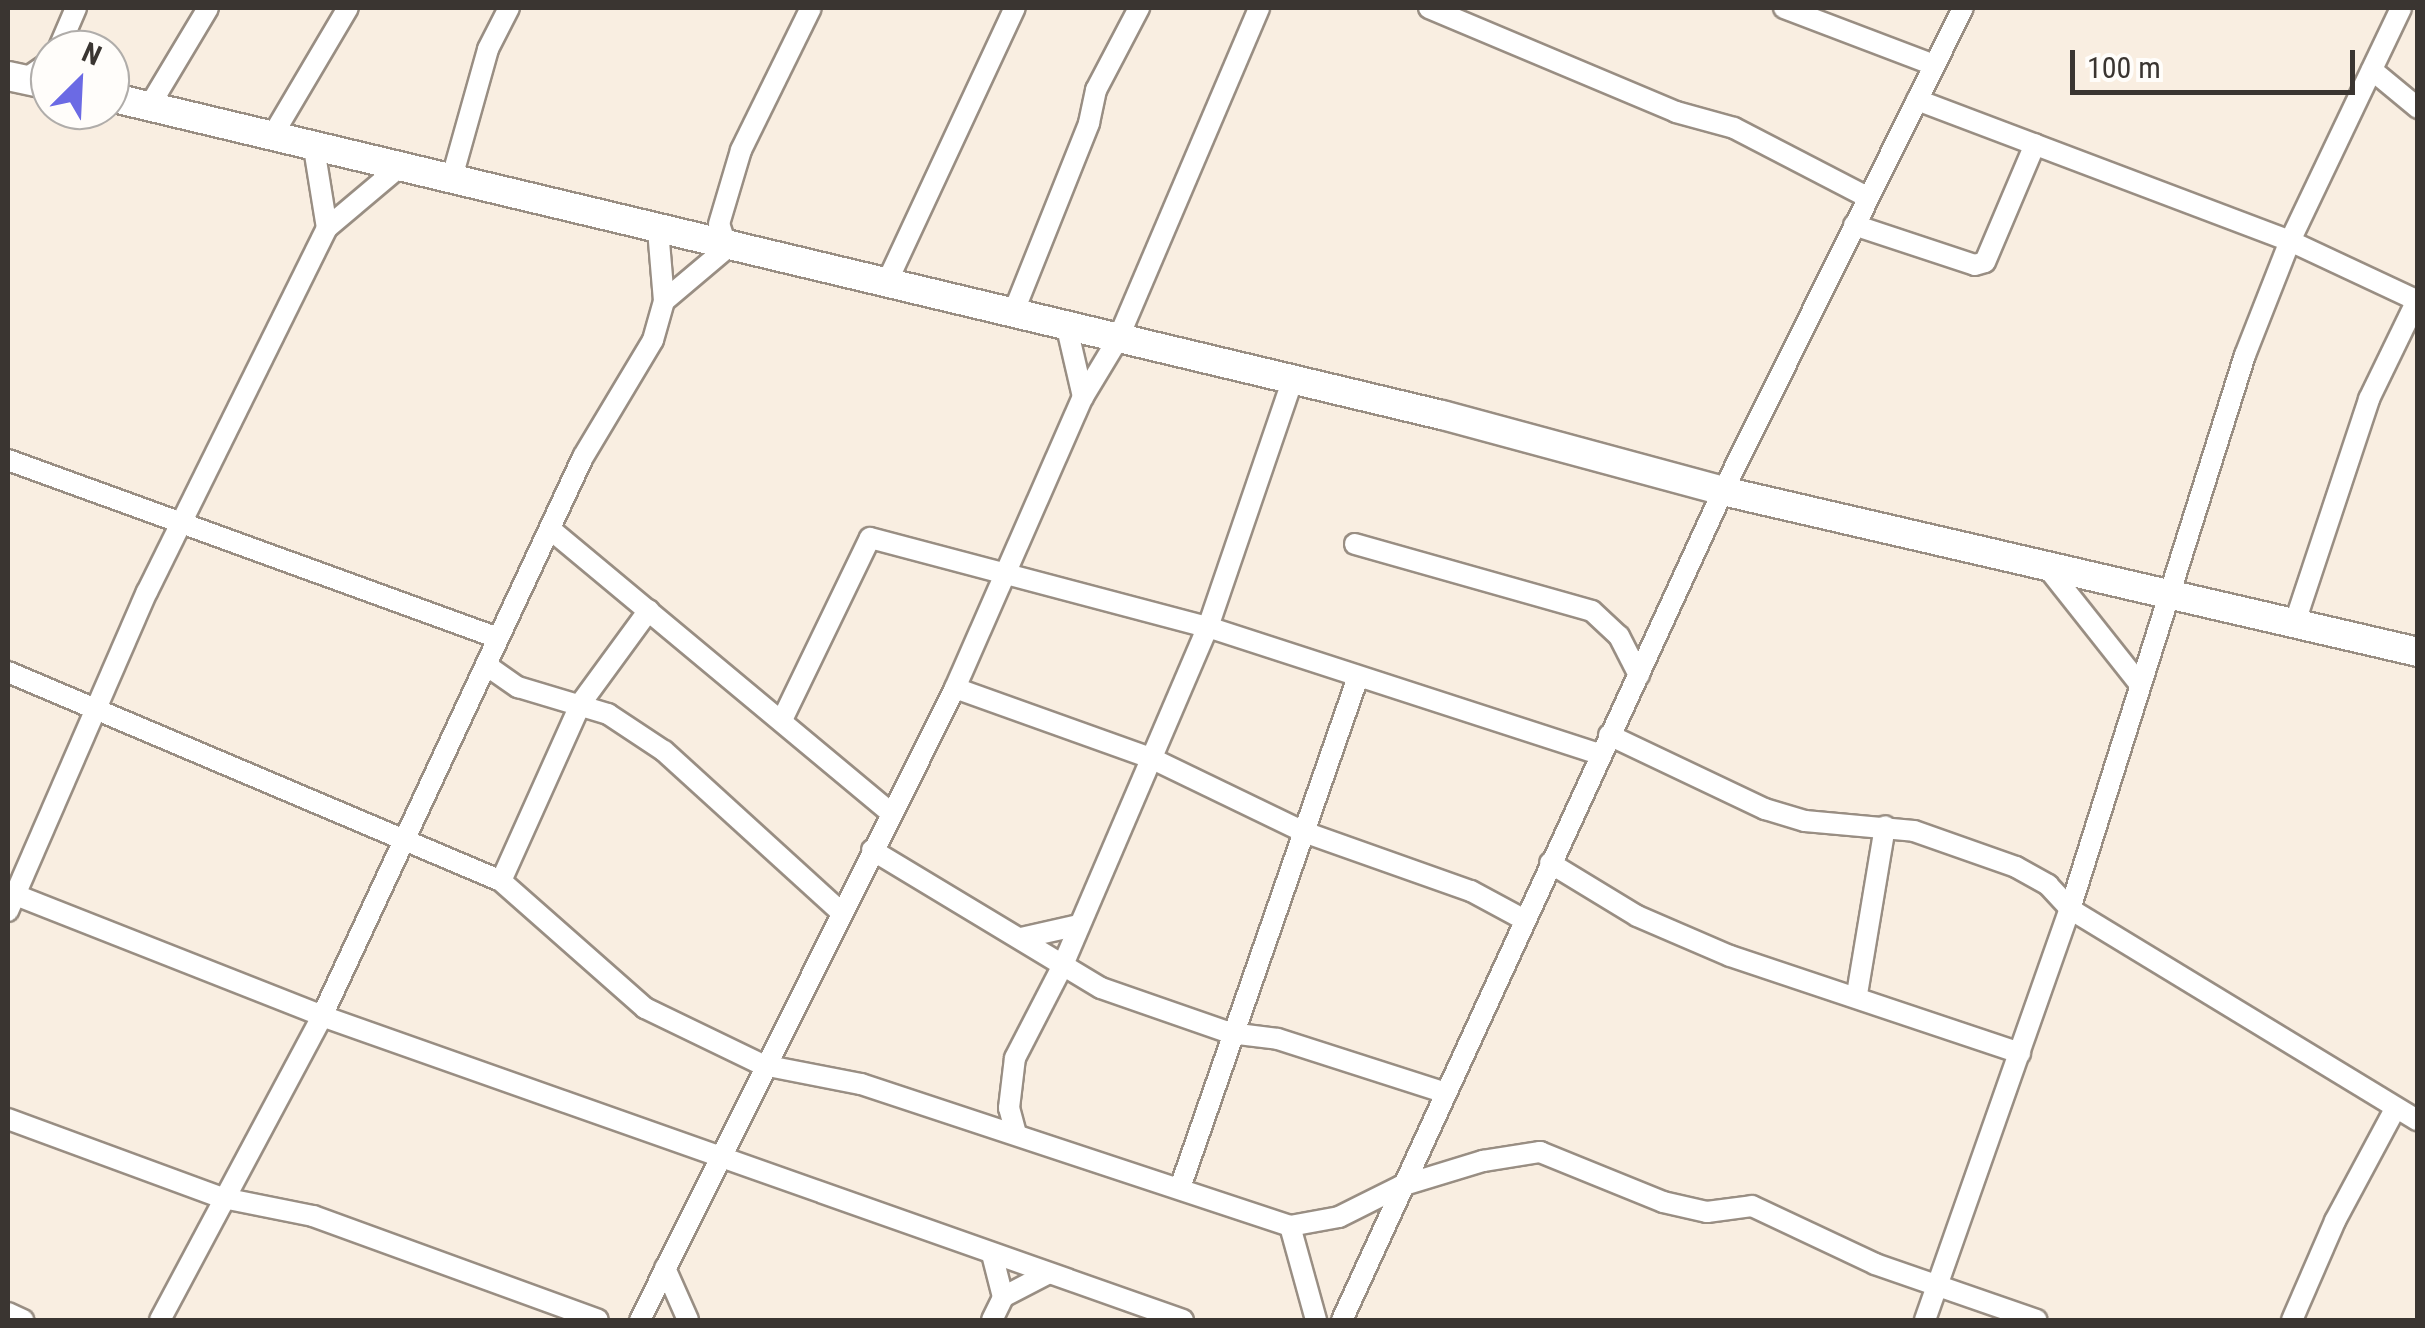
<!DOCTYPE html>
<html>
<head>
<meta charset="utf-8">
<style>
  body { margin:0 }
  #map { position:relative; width:2425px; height:1328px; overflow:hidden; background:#f9eee1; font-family:"Roboto Condensed",sans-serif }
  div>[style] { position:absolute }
  .roads { filter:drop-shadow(2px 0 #998e83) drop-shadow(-2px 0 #998e83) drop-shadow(0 2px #998e83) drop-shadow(0 -2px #998e83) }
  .street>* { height:20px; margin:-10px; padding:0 10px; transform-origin:10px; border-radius:10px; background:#fff }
  .secondary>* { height:28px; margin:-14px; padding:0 14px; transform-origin:14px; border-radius:14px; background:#fff }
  span { translate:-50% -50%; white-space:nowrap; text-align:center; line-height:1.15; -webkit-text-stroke:10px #fffdfa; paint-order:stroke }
  .frame { position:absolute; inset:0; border:10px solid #3a3531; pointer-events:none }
  .north { position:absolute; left:30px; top:30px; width:100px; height:100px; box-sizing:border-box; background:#fffdfa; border:2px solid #b0adaa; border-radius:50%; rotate:24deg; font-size:28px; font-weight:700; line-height:40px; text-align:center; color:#3a3531 }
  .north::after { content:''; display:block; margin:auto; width:35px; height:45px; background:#6b6ae4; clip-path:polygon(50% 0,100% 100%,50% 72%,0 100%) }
  .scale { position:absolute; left:2070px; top:50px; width:285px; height:45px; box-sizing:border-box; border:5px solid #3a3531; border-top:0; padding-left:12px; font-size:30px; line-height:35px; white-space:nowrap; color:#3a3531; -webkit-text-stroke:8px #fffdfa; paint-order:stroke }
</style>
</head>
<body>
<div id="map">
  <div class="roads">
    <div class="street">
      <i style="left:1429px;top:8px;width:268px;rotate:22.8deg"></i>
      <i style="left:1676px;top:112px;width:60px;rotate:15.4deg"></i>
      <i style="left:1734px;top:128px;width:150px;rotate:27.4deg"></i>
      <i style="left:1784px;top:8px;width:160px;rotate:20.8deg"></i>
      <i style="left:58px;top:50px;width:46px;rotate:-66.8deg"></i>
      <i style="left:2372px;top:70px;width:60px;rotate:39.6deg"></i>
      <i style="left:24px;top:80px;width:32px;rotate:-35deg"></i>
      <i style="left:1917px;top:100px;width:399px;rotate:20.7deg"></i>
      <i style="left:2290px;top:241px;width:141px;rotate:25.1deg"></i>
      <i style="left:150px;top:105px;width:113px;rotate:-59.1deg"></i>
      <i style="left:271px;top:138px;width:151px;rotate:-59.4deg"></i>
      <i style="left:314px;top:148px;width:81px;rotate:80.8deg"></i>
      <i style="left:451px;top:181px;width:137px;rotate:-74.3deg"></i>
      <i style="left:488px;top:49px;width:46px;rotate:-62.9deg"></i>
      <i style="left:1854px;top:225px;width:127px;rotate:18.3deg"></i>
      <i style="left:1975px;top:265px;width:10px;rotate:-17deg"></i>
      <i style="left:1985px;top:262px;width:128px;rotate:-67deg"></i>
      <i style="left:887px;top:282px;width:302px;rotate:-65deg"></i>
      <i style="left:664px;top:301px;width:82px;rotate:-40.1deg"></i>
      <i style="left:727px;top:248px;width:25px;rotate:-108deg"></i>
      <i style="left:719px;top:224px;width:77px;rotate:-73.4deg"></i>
      <i style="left:741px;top:150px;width:158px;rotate:-63.8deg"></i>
      <i style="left:1012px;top:316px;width:208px;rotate:-68.2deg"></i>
      <i style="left:1089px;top:123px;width:34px;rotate:-78deg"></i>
      <i style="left:1096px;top:90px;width:93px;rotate:-62.3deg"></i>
      <i style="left:1067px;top:328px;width:71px;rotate:76.9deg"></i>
      <i style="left:8px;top:460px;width:521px;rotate:19.96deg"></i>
      <i style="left:550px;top:529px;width:442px;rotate:39.8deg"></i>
      <i style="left:1355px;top:544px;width:246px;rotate:15.8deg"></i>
      <i style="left:1592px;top:611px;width:37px;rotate:43deg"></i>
      <i style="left:1619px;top:636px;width:44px;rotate:62.9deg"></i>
      <i style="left:2046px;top:566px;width:148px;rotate:51.6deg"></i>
      <i style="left:2295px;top:622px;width:235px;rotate:-71.6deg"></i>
      <i style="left:2369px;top:399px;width:112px;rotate:-64.1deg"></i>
      <i style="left:486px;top:665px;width:39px;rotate:35deg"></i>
      <i style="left:518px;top:687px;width:94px;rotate:16.7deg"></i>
      <i style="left:608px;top:714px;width:67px;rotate:33.5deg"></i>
      <i style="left:664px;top:751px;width:236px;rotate:42.3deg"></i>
      <i style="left:8px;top:672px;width:535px;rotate:22.97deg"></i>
      <i style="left:501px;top:881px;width:192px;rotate:41.4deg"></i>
      <i style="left:645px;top:1008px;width:131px;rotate:25.8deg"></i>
      <i style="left:763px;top:1065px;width:100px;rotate:11deg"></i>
      <i style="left:861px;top:1084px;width:452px;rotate:18.3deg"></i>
      <i style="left:1290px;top:1226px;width:50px;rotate:-10.4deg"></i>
      <i style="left:1339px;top:1217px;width:69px;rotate:-26.6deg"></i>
      <i style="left:1401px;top:1186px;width:86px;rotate:-17deg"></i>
      <i style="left:1483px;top:1161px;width:58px;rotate:-9deg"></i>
      <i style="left:1540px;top:1152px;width:133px;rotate:22.1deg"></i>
      <i style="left:1663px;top:1202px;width:45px;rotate:12.8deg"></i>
      <i style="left:1707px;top:1212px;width:45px;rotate:-7.6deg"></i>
      <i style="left:1752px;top:1206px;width:136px;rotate:25.2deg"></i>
      <i style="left:1875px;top:1264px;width:171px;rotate:19.1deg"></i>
      <i style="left:955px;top:688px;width:210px;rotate:19.7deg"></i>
      <i style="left:1153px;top:759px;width:168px;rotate:25.8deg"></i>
      <i style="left:1304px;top:832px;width:177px;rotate:19.5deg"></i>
      <i style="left:1471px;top:891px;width:59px;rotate:28.3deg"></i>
      <i style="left:782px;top:720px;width:202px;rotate:-64.2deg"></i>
      <i style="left:870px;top:538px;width:350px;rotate:14.8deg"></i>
      <i style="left:1208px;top:627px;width:411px;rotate:18deg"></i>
      <i style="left:1609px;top:735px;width:173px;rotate:25.4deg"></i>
      <i style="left:1765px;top:809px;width:42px;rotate:16.7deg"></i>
      <i style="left:1805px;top:821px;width:109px;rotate:5.2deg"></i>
      <i style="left:1914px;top:831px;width:108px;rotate:19.4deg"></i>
      <i style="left:2016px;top:867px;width:37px;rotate:29deg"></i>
      <i style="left:2048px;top:885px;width:33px;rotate:47deg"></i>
      <i style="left:2070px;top:909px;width:407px;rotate:31.3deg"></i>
      <i style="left:872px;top:850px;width:267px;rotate:31.1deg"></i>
      <i style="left:1101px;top:988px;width:137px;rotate:19.2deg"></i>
      <i style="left:1230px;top:1033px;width:48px;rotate:7.1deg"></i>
      <i style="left:1278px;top:1039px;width:173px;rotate:17.8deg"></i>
      <i style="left:1550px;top:863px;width:102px;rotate:31.3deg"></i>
      <i style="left:1637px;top:916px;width:101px;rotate:23.3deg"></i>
      <i style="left:1730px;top:956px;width:306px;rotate:18.5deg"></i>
      <i style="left:501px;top:881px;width:195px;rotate:-65.8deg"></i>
      <i style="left:581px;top:703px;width:115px;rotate:-53.8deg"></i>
      <i style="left:8px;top:892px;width:338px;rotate:21.5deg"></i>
      <i style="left:322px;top:1016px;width:913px;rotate:19.45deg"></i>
      <i style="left:8px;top:911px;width:348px;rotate:-66.5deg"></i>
      <i style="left:147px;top:592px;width:406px;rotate:-63.7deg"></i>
      <i style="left:327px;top:228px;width:93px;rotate:-40.2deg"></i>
      <i style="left:1021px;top:938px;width:59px;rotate:-12.6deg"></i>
      <i style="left:1857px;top:994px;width:170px;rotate:-80.5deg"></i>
      <i style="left:8px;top:1119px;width:229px;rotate:20.2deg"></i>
      <i style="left:223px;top:1198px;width:92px;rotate:11.3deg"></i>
      <i style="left:313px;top:1216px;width:303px;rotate:20deg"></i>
      <i style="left:1015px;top:1130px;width:23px;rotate:-105deg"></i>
      <i style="left:1009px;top:1108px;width:50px;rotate:-83.2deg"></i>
      <i style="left:1015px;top:1058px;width:102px;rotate:-62.7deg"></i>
      <i style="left:1062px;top:967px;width:370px;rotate:-66.8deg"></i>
      <i style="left:1208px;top:627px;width:260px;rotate:-71.1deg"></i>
      <i style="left:1181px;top:1185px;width:538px;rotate:-70.79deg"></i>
      <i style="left:1290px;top:1226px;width:98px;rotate:74.5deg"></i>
      <i style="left:992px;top:1254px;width:44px;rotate:75.7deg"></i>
      <i style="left:665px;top:1268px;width:57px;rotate:66.1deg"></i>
      <i style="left:8px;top:1313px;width:17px;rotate:25deg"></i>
      <i style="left:160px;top:1320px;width:344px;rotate:-61.9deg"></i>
      <i style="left:322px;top:1016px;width:617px;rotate:-64.97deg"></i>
      <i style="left:583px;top:457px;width:136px;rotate:-59.1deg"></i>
      <i style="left:653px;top:340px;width:41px;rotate:-74.2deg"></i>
      <i style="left:664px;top:301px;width:71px;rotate:-94.8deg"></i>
      <i style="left:640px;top:1320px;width:706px;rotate:-63.51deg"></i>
      <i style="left:955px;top:688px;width:318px;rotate:-66.3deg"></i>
      <i style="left:1083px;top:397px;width:68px;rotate:-58.9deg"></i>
      <i style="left:1118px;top:339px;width:360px;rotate:-66.9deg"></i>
      <i style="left:992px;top:1320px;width:25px;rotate:-64deg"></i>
      <i style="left:1003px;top:1297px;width:50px;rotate:-27.6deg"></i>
      <i style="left:1342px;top:1320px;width:912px;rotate:-65.32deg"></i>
      <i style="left:1723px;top:491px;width:539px;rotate:-63.58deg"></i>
      <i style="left:1925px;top:1320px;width:436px;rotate:-70.6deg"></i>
      <i style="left:2070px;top:909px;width:581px;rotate:-72.47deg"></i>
      <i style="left:2245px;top:355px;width:123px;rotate:-68.5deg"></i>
      <i style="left:2290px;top:241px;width:258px;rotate:-64.5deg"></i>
      <i style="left:2292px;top:1320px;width:108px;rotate:-66.5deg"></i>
      <i style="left:2335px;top:1221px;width:127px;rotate:-61.8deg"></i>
    </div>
    <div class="secondary">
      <i style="left:8px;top:76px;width:43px;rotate:12.1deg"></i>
      <i style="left:110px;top:97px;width:1369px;rotate:13.43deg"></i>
      <i style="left:1442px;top:415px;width:291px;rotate:15.1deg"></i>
      <i style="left:1723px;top:491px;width:713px;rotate:13.04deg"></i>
    </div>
  </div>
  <div class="frame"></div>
  <div class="north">N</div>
  <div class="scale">100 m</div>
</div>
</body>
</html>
